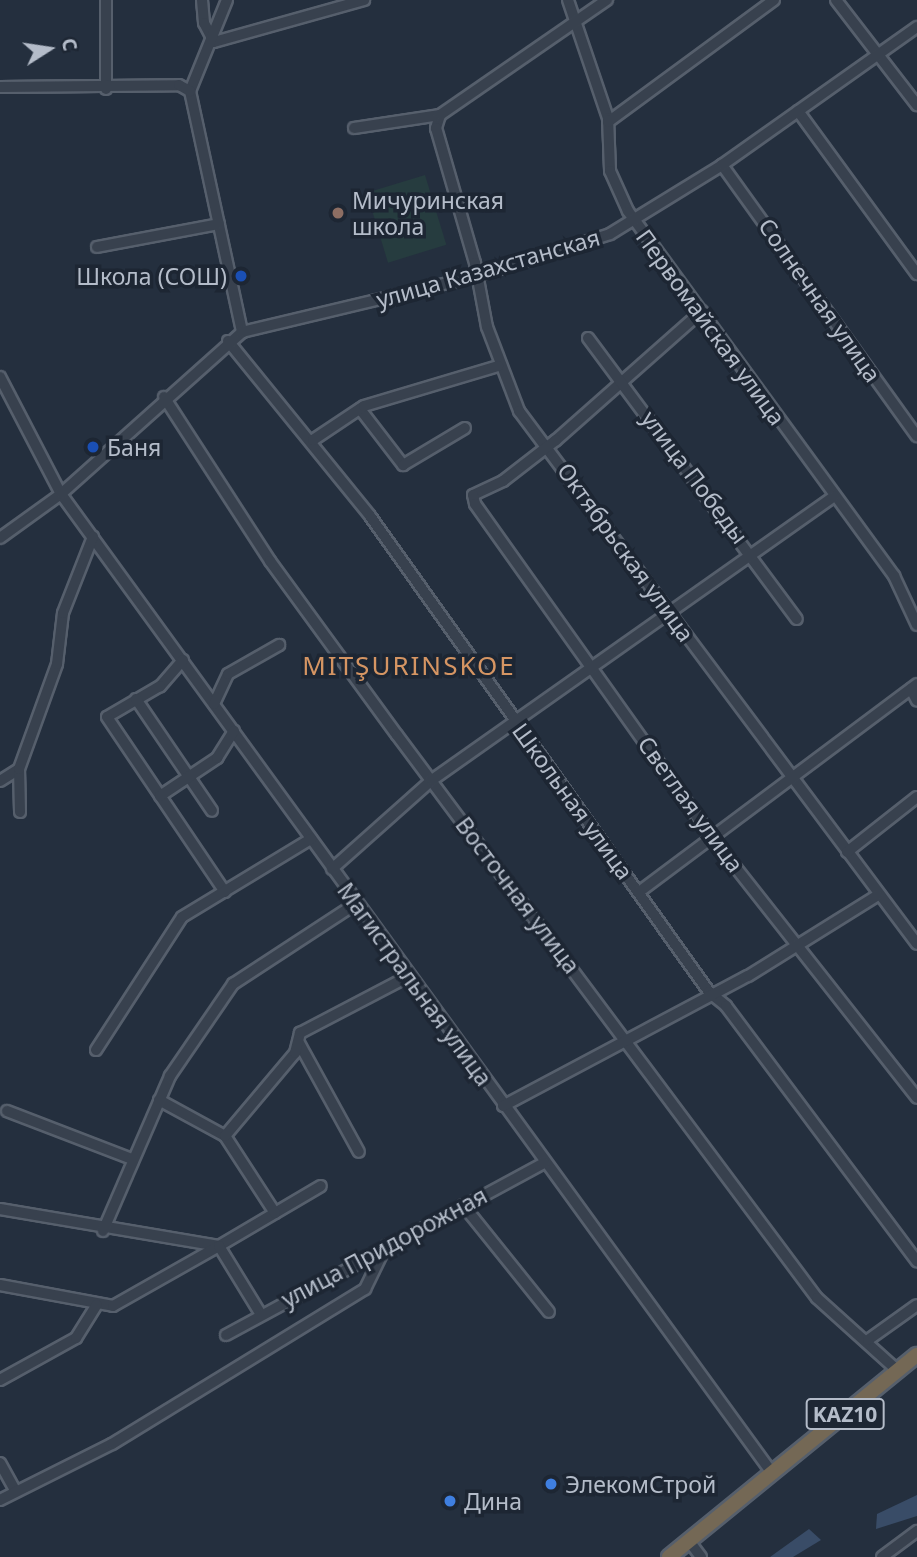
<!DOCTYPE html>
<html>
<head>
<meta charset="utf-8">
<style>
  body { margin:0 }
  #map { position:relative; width:917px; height:1557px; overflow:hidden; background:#242f3e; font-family:"Noto Sans",sans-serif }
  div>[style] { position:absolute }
  .green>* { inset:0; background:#263c3f; transform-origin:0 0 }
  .water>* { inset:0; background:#394c67 }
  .roads { filter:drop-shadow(2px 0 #565f6c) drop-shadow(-2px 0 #565f6c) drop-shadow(0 2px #565f6c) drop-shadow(0 -2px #565f6c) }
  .minor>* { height:10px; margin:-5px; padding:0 5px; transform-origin:5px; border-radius:5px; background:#38414e }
  .highway>* { height:14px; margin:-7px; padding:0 7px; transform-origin:7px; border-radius:7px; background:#746855 }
  .dots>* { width:19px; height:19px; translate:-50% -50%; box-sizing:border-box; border:4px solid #1d2633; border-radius:50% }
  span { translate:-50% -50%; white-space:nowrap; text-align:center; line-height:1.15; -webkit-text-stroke:7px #1d2633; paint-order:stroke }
  .shield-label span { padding:2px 5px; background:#1d2633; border:2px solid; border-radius:5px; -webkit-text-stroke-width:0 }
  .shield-label { font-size:21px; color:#b4bcc9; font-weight:700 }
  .poi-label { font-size:23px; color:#b4bcc9 }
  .left { translate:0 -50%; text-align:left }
  .right { translate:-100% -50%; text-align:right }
  .street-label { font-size:23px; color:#b4bcc9 }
  .quarter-label { font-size:26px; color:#d59563; letter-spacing:2px }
  .north { position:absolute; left:14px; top:14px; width:70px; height:70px; -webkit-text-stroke:5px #1d2633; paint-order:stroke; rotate:78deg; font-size:19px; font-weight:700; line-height:28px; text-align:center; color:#b4bcc9 }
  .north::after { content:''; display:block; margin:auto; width:24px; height:32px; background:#b4bcc9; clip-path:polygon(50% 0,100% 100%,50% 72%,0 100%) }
</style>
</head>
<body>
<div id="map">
  <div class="green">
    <i style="left:425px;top:175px;width:73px;height:61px;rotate:73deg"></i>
  </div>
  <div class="water">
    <i style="clip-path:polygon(917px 1495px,917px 1516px,876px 1529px,877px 1514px)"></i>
    <i style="clip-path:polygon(809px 1529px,821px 1540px,793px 1557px,770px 1557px)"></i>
  </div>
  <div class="roads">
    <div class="minor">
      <i style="left:106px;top:0;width:89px;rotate:90deg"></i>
      <i style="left:202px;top:0;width:23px;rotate:85deg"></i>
      <i style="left:204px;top:23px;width:21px;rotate:62deg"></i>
      <i style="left:214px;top:42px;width:156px;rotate:-15.6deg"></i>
      <i style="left:227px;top:0;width:98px;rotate:112.1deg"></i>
      <i style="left:190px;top:91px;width:247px;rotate:77.8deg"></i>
      <i style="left:568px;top:0;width:125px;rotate:71.3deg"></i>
      <i style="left:608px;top:118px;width:53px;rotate:87.8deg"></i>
      <i style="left:610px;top:171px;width:44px;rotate:65.8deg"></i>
      <i style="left:628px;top:211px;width:452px;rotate:53.9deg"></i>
      <i style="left:894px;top:576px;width:54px;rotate:64.9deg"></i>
      <i style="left:836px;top:0;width:133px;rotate:52.4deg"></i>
      <i style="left:0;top:87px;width:179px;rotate:-0.6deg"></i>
      <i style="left:179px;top:85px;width:13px;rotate:29deg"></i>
      <i style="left:798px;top:111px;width:202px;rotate:53.9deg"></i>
      <i style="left:440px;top:115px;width:14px;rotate:107deg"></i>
      <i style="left:436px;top:128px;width:141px;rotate:73.9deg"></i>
      <i style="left:475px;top:263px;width:65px;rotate:79.4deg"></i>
      <i style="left:487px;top:327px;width:90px;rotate:69.1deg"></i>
      <i style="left:519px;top:411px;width:665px;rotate:53.25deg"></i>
      <i style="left:608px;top:122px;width:206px;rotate:-36.3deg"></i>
      <i style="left:354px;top:128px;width:87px;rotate:-8.6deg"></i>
      <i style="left:440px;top:115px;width:203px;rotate:-34.6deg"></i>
      <i style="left:722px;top:165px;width:334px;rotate:54.3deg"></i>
      <i style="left:97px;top:247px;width:124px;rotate:-10.7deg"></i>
      <i style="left:702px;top:311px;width:195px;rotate:138.5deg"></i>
      <i style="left:556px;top:440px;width:67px;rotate:142.3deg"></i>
      <i style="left:503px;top:481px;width:33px;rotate:155deg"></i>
      <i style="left:473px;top:495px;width:9px;rotate:77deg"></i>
      <i style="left:475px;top:504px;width:407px;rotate:54.6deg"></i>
      <i style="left:711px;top:836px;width:333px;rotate:51.8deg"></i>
      <i style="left:588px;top:338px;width:350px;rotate:53.4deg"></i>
      <i style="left:228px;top:341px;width:225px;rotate:50.9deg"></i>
      <i style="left:370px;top:516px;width:584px;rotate:54.54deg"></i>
      <i style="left:709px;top:992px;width:22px;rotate:39deg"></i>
      <i style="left:726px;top:1006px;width:319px;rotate:53.2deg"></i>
      <i style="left:0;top:377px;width:132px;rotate:62.5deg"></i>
      <i style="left:61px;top:494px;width:1210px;rotate:54.01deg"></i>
      <i style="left:164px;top:397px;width:195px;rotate:57.1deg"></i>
      <i style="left:270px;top:561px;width:215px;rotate:53.9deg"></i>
      <i style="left:397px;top:735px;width:702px;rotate:53.28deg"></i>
      <i style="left:817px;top:1298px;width:109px;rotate:42deg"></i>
      <i style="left:360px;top:409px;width:71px;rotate:52.5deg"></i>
      <i style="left:403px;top:465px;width:72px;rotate:-30.8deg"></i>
      <i style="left:313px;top:440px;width:61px;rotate:-33.7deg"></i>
      <i style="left:364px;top:406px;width:140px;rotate:-16.6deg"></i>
      <i style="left:0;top:538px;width:75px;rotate:-35.8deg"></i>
      <i style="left:61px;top:494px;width:243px;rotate:-41.8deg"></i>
      <i style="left:242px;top:332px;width:242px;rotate:-13.4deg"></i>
      <i style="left:477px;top:276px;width:139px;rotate:-17.5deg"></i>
      <i style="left:610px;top:234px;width:132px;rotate:-31.6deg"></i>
      <i style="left:722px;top:165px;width:239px;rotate:-35.3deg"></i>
      <i style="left:183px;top:660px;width:35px;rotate:131deg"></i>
      <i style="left:160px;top:686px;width:61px;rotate:149.7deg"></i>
      <i style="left:107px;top:717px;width:211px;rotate:56deg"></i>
      <i style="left:911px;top:689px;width:13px;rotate:63deg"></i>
      <i style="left:136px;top:699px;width:135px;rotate:55.8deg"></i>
      <i style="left:214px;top:704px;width:33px;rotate:-65deg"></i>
      <i style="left:228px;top:674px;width:59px;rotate:-29.6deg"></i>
      <i style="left:0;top:781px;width:22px;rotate:-32deg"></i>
      <i style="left:160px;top:796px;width:69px;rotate:-33.7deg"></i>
      <i style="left:217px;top:758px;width:32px;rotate:-58deg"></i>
      <i style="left:20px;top:812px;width:43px;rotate:-91.3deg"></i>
      <i style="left:19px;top:769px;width:112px;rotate:-70.1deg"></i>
      <i style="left:57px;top:664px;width:51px;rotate:-83.3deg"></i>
      <i style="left:63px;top:613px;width:82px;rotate:-68.5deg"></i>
      <i style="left:847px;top:852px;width:89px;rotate:-38.2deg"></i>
      <i style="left:332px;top:869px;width:134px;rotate:-41.7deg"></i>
      <i style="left:432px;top:780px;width:492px;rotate:-35.2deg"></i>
      <i style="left:639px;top:892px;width:347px;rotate:-36.8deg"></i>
      <i style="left:299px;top:1043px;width:124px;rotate:61.2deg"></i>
      <i style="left:96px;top:1050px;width:158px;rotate:-57.1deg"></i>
      <i style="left:182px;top:917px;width:151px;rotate:-31.2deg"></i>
      <i style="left:159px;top:1100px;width:75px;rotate:28.6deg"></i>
      <i style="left:503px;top:1106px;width:277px;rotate:-28deg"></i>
      <i style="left:748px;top:976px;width:153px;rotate:-31.9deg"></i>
      <i style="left:7px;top:1111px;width:134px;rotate:21deg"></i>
      <i style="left:463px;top:1205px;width:137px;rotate:51.2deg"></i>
      <i style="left:0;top:1209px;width:222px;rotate:9.6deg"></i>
      <i style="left:219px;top:1246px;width:118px;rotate:-30.5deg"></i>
      <i style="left:275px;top:1213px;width:92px;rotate:-123deg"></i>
      <i style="left:225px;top:1136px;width:109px;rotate:-49.9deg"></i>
      <i style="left:295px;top:1053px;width:21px;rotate:-76deg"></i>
      <i style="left:300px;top:1033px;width:123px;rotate:-27.6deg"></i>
      <i style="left:103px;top:1231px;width:169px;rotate:-66.6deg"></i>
      <i style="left:170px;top:1076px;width:112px;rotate:-55.6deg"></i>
      <i style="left:233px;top:984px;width:148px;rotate:-33.2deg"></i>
      <i style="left:0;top:1285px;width:115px;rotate:10.5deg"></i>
      <i style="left:113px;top:1306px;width:122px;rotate:-29.5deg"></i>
      <i style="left:219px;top:1246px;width:79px;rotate:58.5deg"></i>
      <i style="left:226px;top:1335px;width:362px;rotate:-28.4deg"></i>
      <i style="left:868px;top:1340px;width:60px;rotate:-35.5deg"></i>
      <i style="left:0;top:1380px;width:87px;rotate:-28.9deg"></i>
      <i style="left:76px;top:1338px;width:39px;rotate:-58deg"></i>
      <i style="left:0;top:1463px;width:31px;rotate:61deg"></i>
      <i style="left:0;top:1500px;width:125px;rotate:-26.6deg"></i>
      <i style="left:112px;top:1444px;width:297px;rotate:-31.5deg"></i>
      <i style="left:365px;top:1289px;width:48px;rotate:-64deg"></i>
      <i style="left:689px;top:1541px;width:20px;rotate:53deg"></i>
      <i style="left:882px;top:1557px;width:44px;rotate:-36.6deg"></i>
    </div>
    <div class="highway">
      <i style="left:669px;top:1557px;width:320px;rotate:-39.2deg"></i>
    </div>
  </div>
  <div class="dots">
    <i style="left:338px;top:213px;background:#8d6e63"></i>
    <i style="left:241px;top:276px;background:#1a4fb4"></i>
    <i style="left:93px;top:447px;background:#1a4fb4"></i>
    <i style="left:551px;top:1484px;background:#3f7fe0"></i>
    <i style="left:450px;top:1501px;background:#3f7fe0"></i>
  </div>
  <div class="shield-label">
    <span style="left:845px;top:1414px">KAZ10</span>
  </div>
  <div class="poi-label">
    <span class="left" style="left:352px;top:213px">Мичуринская<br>школа</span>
    <span class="right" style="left:227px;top:276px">Школа (СОШ)</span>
    <span class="left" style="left:107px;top:447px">Баня</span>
    <span class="left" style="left:565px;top:1484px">ЭлекомСтрой</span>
    <span class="left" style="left:464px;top:1501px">Дина</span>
  </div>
  <div class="street-label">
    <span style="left:488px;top:268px;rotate:-16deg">улица Казахстанская</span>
    <span style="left:820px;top:300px;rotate:55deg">Солнечная улица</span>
    <span style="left:711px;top:327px;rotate:54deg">Первомайская улица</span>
    <span style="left:695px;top:477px;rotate:53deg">улица Победы</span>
    <span style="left:626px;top:552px;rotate:54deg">Октябрьская улица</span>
    <span style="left:573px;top:801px;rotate:54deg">Школьная улица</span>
    <span style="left:691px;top:804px;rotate:54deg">Светлая улица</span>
    <span style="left:518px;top:895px;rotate:53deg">Восточная улица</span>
    <span style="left:415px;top:984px;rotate:54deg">Магистральная улица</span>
    <span style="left:384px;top:1247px;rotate:-28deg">улица Придорожная</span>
  </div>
  <div class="quarter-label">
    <span style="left:409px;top:666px">MITŞURINSKOE</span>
  </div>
  <div class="north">С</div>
</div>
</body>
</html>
